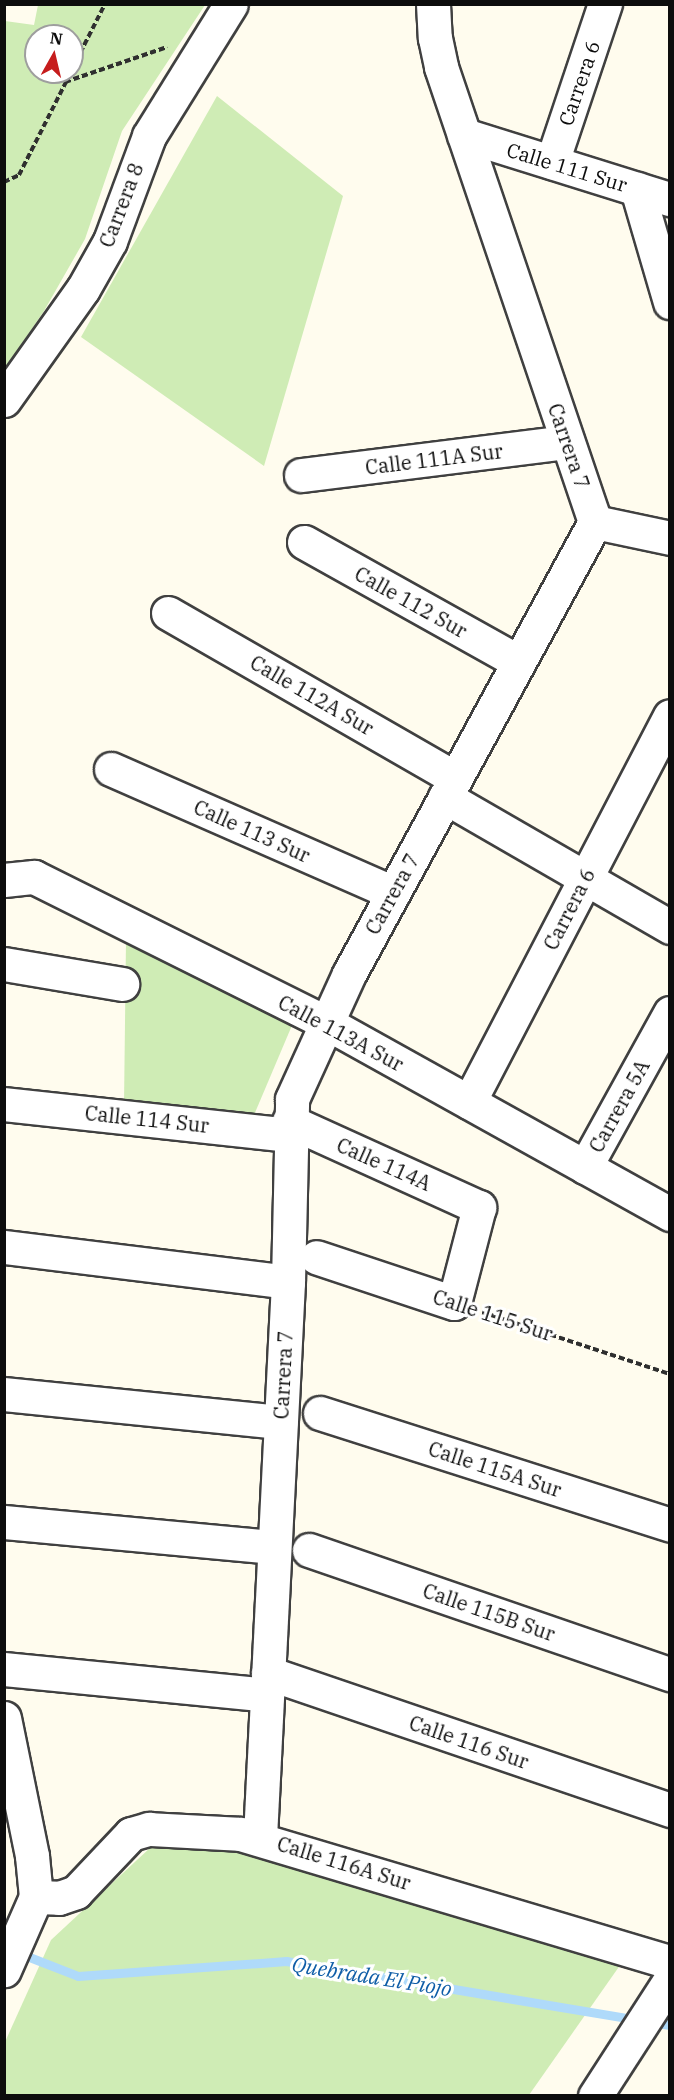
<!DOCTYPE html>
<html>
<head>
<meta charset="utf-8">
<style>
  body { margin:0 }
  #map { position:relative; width:674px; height:2100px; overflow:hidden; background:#fffcee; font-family:"IBM Plex Serif",serif }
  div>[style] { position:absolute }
  .green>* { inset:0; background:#cfecb5 }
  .stream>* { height:9px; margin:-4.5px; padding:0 4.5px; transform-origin:4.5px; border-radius:4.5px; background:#afdafa }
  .path>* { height:4px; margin-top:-2px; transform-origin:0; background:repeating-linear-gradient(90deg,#2f2f2f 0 6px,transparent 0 9px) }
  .roads { filter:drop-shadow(2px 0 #404040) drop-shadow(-2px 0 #404040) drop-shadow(0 2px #404040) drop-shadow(0 -2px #404040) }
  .minor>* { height:33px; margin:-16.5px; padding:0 16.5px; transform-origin:16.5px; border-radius:16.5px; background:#fff }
  .tertiary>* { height:33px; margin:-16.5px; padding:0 16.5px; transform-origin:16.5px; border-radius:16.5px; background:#fff }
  span { translate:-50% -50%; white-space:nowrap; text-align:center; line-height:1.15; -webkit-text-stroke:6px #fff; paint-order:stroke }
  .street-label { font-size:20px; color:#0d0d0d }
  .water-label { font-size:21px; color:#0f5da7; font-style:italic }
  .frame { position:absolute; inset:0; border:6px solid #0d0d0d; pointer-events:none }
  .north { position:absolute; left:24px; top:24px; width:60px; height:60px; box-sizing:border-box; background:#fff; border:2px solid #9e9e9e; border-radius:50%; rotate:8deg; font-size:16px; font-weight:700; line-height:24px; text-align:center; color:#0d0d0d }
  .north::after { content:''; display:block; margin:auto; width:21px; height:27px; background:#c61d1d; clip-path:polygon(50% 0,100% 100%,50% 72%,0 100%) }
</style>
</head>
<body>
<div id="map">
  <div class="green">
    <i style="clip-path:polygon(evenodd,38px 5px,205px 5px,122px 131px,85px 239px,44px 311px,5px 368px,5px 21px,34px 25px,38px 5px,36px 36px,72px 36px,72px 72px,36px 72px,36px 36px)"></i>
    <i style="clip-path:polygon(217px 96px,343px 196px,264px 466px,81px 337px)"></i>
    <i style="clip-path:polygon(126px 941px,293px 1023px,254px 1115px,124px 1104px)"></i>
    <i style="clip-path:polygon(151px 1847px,275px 1853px,623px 1961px,529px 2095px,5px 2096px,5px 2042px,51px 1940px)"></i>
  </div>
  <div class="stream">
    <i style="left:19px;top:1953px;width:63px;rotate:21.3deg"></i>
    <i style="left:78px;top:1976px;width:209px;rotate:-4.1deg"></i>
    <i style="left:286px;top:1961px;width:357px;rotate:9.5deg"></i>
    <i style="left:651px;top:2022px;width:19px;rotate:9deg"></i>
  </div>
  <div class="path">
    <i style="left:72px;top:69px;width:73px;rotate:-63.1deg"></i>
    <i style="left:65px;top:82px;width:108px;rotate:-18.9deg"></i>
    <i style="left:4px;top:182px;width:17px;rotate:-25deg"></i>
    <i style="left:19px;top:175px;width:115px;rotate:-63.2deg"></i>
    <i style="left:482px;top:1312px;width:198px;rotate:18.3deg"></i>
  </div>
  <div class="roads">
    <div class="minor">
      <i style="left:464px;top:135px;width:216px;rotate:17.3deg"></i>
      <i style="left:552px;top:162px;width:167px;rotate:-71.5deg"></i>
      <i style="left:637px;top:189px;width:118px;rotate:73.7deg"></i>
      <i style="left:4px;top:400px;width:136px;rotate:-54.6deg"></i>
      <i style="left:83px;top:289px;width:55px;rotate:-60.6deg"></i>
      <i style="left:110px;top:241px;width:112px;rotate:-69.6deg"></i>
      <i style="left:149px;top:136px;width:155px;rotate:-58.2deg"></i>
      <i style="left:301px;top:475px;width:268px;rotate:-7.1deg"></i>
      <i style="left:304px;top:542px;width:246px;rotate:29.2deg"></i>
      <i style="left:168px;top:613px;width:331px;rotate:29.9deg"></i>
      <i style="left:111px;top:769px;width:308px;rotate:23.7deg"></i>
      <i style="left:445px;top:797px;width:260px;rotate:30deg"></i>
      <i style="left:4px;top:880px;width:30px;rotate:-6deg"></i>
      <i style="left:34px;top:877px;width:325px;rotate:26.5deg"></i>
      <i style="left:325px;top:1022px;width:395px;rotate:29.1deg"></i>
      <i style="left:4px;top:964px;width:120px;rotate:9.6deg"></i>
      <i style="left:469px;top:1102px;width:435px;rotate:-62.5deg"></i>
      <i style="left:4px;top:1104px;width:287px;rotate:6.2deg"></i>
      <i style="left:289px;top:1121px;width:209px;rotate:24.4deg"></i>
      <i style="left:479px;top:1207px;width:99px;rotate:104.6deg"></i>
      <i style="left:454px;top:1303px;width:145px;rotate:-161.6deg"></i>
      <i style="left:585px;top:1167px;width:176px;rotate:-61.1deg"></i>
      <i style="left:4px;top:1247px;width:286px;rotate:7deg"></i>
      <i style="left:4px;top:1394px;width:278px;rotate:5.8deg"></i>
      <i style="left:320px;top:1413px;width:367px;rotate:17.7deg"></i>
      <i style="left:4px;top:1522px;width:271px;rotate:5.3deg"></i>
      <i style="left:309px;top:1550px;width:382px;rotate:19deg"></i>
      <i style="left:4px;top:1669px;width:264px;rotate:5.6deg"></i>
      <i style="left:268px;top:1673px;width:425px;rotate:18.8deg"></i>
      <i style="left:4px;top:1718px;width:141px;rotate:78.5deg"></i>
      <i style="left:32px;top:1856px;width:41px;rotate:84.4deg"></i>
      <i style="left:36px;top:1897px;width:80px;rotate:113.7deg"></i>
      <i style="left:260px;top:1837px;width:556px;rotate:-87.11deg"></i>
      <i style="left:288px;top:1282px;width:183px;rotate:-88.7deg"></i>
      <i style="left:292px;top:1099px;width:137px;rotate:-65.5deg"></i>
      <i style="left:349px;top:974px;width:515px;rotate:-61.44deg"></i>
      <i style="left:36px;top:1897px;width:23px;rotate:2deg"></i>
      <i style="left:59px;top:1898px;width:18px;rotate:-19deg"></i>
      <i style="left:76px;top:1892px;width:80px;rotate:-46.5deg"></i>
      <i style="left:131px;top:1834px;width:19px;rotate:-16deg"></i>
      <i style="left:149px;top:1829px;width:91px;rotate:3.1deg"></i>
      <i style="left:240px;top:1834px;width:449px;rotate:16.6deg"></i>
      <i style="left:595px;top:2096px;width:138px;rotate:-57.1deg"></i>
    </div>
    <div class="tertiary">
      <i style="left:433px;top:4px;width:34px;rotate:87deg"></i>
      <i style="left:435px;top:38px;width:30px;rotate:78deg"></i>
      <i style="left:441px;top:67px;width:480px;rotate:71.3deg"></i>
      <i style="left:595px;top:522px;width:77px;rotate:12deg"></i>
    </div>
  </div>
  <div class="street-label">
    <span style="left:579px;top:83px;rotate:-71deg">Carrera 6</span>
    <span style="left:567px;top:167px;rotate:17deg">Calle 111 Sur</span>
    <span style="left:121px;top:205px;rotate:-69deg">Carrera 8</span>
    <span style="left:569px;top:446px;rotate:71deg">Carrera 7</span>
    <span style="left:434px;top:459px;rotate:-7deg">Calle 111A Sur</span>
    <span style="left:411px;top:602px;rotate:29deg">Calle 112 Sur</span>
    <span style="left:312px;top:695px;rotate:30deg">Calle 112A Sur</span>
    <span style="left:252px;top:831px;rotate:24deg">Calle 113 Sur</span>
    <span style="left:392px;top:894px;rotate:-61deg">Carrera 7</span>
    <span style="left:569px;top:909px;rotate:-63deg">Carrera 6</span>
    <span style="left:341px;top:1033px;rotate:28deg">Calle 113A Sur</span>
    <span style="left:619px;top:1106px;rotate:-61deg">Carrera 5A</span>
    <span style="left:147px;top:1119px;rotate:6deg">Calle 114 Sur</span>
    <span style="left:384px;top:1164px;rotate:24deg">Calle 114A</span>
    <span style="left:493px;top:1315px;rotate:18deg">Calle 115 Sur</span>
    <span style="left:283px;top:1375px;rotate:-87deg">Carrera 7</span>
    <span style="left:495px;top:1469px;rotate:18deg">Calle 115A Sur</span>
    <span style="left:489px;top:1612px;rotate:19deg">Calle 115B Sur</span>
    <span style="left:469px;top:1742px;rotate:19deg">Calle 116 Sur</span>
    <span style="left:344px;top:1863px;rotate:17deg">Calle 116A Sur</span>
  </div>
  <div class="water-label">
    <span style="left:372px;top:1976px;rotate:9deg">Quebrada El Piojo</span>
  </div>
  <div class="frame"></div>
  <div class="north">N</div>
</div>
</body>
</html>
